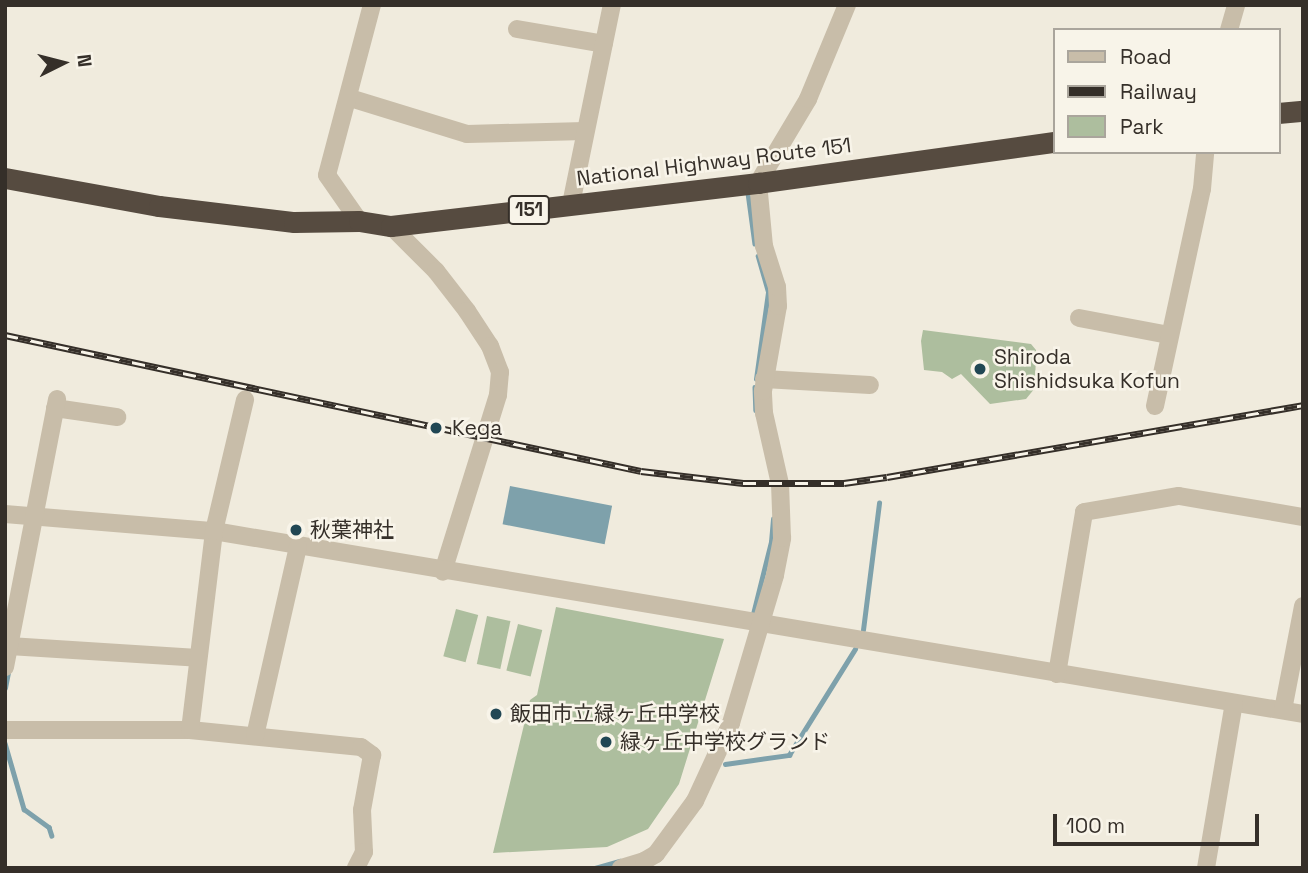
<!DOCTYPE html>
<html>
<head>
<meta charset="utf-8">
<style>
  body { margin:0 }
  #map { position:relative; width:1308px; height:873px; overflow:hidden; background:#f0ebdd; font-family:"Space Grotesk","Noto Sans JP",sans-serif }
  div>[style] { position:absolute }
  .green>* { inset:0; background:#adbe9e; transform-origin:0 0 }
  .water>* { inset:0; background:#7ea1ab; transform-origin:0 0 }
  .stream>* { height:4.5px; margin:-2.25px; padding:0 2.25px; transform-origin:2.25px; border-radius:2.25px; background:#7ea1ab }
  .street>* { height:18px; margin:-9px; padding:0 9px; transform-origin:9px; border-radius:9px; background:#c8bda9 }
  .highway>* { height:21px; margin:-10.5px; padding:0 10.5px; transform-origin:10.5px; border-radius:10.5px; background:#564b40 }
  .rail>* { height:7px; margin-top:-3.5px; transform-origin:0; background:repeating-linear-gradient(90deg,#f8f4e9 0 13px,#352f29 0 26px); box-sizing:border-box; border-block:2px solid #352f29 }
  .dots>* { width:19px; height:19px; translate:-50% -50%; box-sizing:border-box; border:4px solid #f8f4e9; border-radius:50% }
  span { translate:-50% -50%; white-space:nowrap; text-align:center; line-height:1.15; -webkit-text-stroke:5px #f8f4e9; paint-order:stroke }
  .shield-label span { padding:2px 5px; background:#f8f4e9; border:2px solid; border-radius:5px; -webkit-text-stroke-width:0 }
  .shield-label { font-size:19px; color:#352f29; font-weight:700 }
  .street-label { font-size:21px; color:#352f29 }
  .poi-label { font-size:21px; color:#352f29 }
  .left { translate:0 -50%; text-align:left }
  .frame { position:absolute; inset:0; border:7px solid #352f29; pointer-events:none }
  .legend { position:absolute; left:1053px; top:28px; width:228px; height:126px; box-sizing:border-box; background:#f8f4e9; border:2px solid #aaa59c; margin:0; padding:9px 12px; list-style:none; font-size:21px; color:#352f29 }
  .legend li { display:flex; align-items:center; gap:14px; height:35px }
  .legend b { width:35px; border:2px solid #aaa59c }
  .north { position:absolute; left:28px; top:28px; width:70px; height:70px; -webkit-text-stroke:5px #f8f4e9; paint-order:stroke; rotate:84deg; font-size:19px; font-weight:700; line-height:28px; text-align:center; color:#352f29 }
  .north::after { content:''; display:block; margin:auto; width:24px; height:32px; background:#352f29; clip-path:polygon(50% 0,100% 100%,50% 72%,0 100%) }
  .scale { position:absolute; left:1053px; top:814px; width:206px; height:32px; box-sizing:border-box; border:4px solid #352f29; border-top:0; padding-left:9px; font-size:21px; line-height:24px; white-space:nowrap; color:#352f29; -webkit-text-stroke:5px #f8f4e9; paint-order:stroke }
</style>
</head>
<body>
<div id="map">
  <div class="green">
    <i style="clip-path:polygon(923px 330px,1031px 344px,1036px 350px,1035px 388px,1026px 399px,990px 404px,961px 374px,952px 379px,942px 372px,924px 370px,921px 341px)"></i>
    <i style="clip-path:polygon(556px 607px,724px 639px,679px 784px,648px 829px,607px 847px,493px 853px,530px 700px,537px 695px)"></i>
    <i style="left:456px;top:609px;width:23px;height:49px;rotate:15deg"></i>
    <i style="left:487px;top:616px;width:24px;height:49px;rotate:12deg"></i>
    <i style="left:518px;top:624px;width:25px;height:48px;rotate:14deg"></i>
  </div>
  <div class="water">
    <i style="left:510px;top:486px;width:104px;height:39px;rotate:11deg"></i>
  </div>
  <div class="stream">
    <i style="left:748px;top:193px;width:51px;rotate:82.2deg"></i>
    <i style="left:756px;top:379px;width:88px;rotate:-82.1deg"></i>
    <i style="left:768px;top:292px;width:37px;rotate:-106deg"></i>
    <i style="left:755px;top:387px;width:23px;rotate:88deg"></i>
    <i style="left:753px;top:614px;width:74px;rotate:-76deg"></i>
    <i style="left:771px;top:542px;width:23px;rotate:-85deg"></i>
    <i style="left:863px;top:630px;width:128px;rotate:-82.8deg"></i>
    <i style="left:5px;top:688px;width:16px;rotate:-79deg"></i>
    <i style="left:5px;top:743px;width:69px;rotate:73.9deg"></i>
    <i style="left:24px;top:809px;width:31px;rotate:36deg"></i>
    <i style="left:49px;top:827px;width:9px;rotate:72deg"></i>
    <i style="left:725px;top:764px;width:65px;rotate:-8deg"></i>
    <i style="left:789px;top:755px;width:125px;rotate:-58.1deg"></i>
    <i style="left:595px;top:868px;width:26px;rotate:-16deg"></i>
  </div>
  <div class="street">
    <i style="left:517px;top:29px;width:88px;rotate:9.8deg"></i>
    <i style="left:1229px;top:30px;width:26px;rotate:-74deg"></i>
    <i style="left:350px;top:98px;width:122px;rotate:17.1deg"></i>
    <i style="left:467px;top:134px;width:118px;rotate:-1.5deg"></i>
    <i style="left:571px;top:204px;width:203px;rotate:-78.4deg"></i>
    <i style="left:359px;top:221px;width:56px;rotate:-124.8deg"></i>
    <i style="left:327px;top:175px;width:176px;rotate:-75.2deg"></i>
    <i style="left:391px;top:226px;width:64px;rotate:45deg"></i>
    <i style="left:436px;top:271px;width:51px;rotate:52.2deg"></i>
    <i style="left:467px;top:311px;width:42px;rotate:56.7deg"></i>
    <i style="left:490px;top:346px;width:28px;rotate:69deg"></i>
    <i style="left:500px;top:372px;width:23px;rotate:95deg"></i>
    <i style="left:498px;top:395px;width:185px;rotate:107.3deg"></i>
    <i style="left:1079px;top:318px;width:92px;rotate:10.7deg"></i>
    <i style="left:764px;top:379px;width:106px;rotate:3.2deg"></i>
    <i style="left:1155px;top:406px;width:222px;rotate:-77.8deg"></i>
    <i style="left:1202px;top:189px;width:37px;rotate:-85deg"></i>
    <i style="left:55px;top:408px;width:63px;rotate:8.3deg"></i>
    <i style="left:5px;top:514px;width:210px;rotate:4.7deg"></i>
    <i style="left:214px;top:531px;width:1104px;rotate:9.54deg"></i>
    <i style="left:9px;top:646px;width:189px;rotate:3.6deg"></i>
    <i style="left:5px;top:667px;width:273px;rotate:-79deg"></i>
    <i style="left:1057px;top:674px;width:164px;rotate:-80.5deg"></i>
    <i style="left:1084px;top:512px;width:96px;rotate:-9.6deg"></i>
    <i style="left:1179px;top:496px;width:126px;rotate:9.6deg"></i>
    <i style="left:1283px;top:710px;width:106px;rotate:-79.1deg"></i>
    <i style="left:5px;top:730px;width:185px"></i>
    <i style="left:190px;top:730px;width:172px;rotate:5.7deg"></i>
    <i style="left:361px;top:747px;width:14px;rotate:36deg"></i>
    <i style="left:372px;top:755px;width:56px;rotate:100.3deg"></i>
    <i style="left:362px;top:810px;width:42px;rotate:87.3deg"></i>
    <i style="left:364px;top:852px;width:18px;rotate:117deg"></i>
    <i style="left:190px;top:730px;width:200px;rotate:-83.1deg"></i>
    <i style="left:214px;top:531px;width:135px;rotate:-76.7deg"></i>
    <i style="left:255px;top:736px;width:194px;rotate:-77.2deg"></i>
    <i style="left:621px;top:868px;width:24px;rotate:-17deg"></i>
    <i style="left:644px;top:861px;width:14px;rotate:-30deg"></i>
    <i style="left:656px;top:854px;width:66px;rotate:-53.7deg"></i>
    <i style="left:695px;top:801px;width:86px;rotate:-65.2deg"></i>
    <i style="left:731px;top:723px;width:154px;rotate:-73.4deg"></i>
    <i style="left:775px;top:575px;width:38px;rotate:-79deg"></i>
    <i style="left:782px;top:538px;width:54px;rotate:-92.1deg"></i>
    <i style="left:780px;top:484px;width:73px;rotate:-102.7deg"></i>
    <i style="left:764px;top:413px;width:22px;rotate:-93deg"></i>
    <i style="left:763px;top:391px;width:86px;rotate:-80deg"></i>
    <i style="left:778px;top:306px;width:19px;rotate:-93deg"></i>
    <i style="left:777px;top:287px;width:43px;rotate:-107.6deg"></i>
    <i style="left:764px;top:246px;width:63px;rotate:-95.4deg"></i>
    <i style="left:758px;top:183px;width:98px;rotate:-59.2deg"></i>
    <i style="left:808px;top:99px;width:102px;rotate:-67.5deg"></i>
    <i style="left:1206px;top:868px;width:167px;rotate:-80.4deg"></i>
  </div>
  <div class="highway">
    <i style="left:1278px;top:113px;width:25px;rotate:-5deg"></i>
    <i style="left:5px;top:178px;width:157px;rotate:10.3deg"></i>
    <i style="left:159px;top:206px;width:136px;rotate:6.8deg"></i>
    <i style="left:294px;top:222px;width:65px;rotate:-0.9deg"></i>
    <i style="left:359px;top:221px;width:32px;rotate:9deg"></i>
    <i style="left:391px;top:226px;width:370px;rotate:-6.7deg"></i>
    <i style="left:758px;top:183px;width:299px;rotate:-7.9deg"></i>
  </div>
  <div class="rail">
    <i style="left:5px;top:335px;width:650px;rotate:12.07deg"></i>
    <i style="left:641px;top:471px;width:103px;rotate:6.7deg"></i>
    <i style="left:743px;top:483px;width:101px"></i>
    <i style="left:844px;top:483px;width:43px;rotate:-7.9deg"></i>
    <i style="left:887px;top:477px;width:422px;rotate:-9.8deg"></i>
  </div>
  <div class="dots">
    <i style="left:980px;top:369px;background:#214754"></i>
    <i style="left:436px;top:428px;background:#214754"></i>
    <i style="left:296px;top:530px;background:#214754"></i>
    <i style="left:496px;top:714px;background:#214754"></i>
    <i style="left:606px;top:742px;background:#214754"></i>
  </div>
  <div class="shield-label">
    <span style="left:529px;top:210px">151</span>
  </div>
  <div class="street-label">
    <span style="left:714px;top:162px;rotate:-7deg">National Highway Route 151</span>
  </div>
  <div class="poi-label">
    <span class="left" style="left:994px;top:369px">Shiroda<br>Shishidsuka Kofun</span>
    <span class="left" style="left:452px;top:428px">Kega</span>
    <span class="left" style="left:310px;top:530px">秋葉神社</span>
    <span class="left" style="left:510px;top:714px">飯田市立緑ヶ丘中学校</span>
    <span class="left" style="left:620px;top:742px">緑ヶ丘中学校グランド</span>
  </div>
  <div class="frame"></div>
  <ul class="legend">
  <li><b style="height:9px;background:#c8bda9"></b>Road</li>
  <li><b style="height:9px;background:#352f29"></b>Railway</li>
  <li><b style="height:19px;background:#adbe9e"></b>Park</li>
  </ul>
  <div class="north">N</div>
  <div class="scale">100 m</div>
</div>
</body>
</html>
